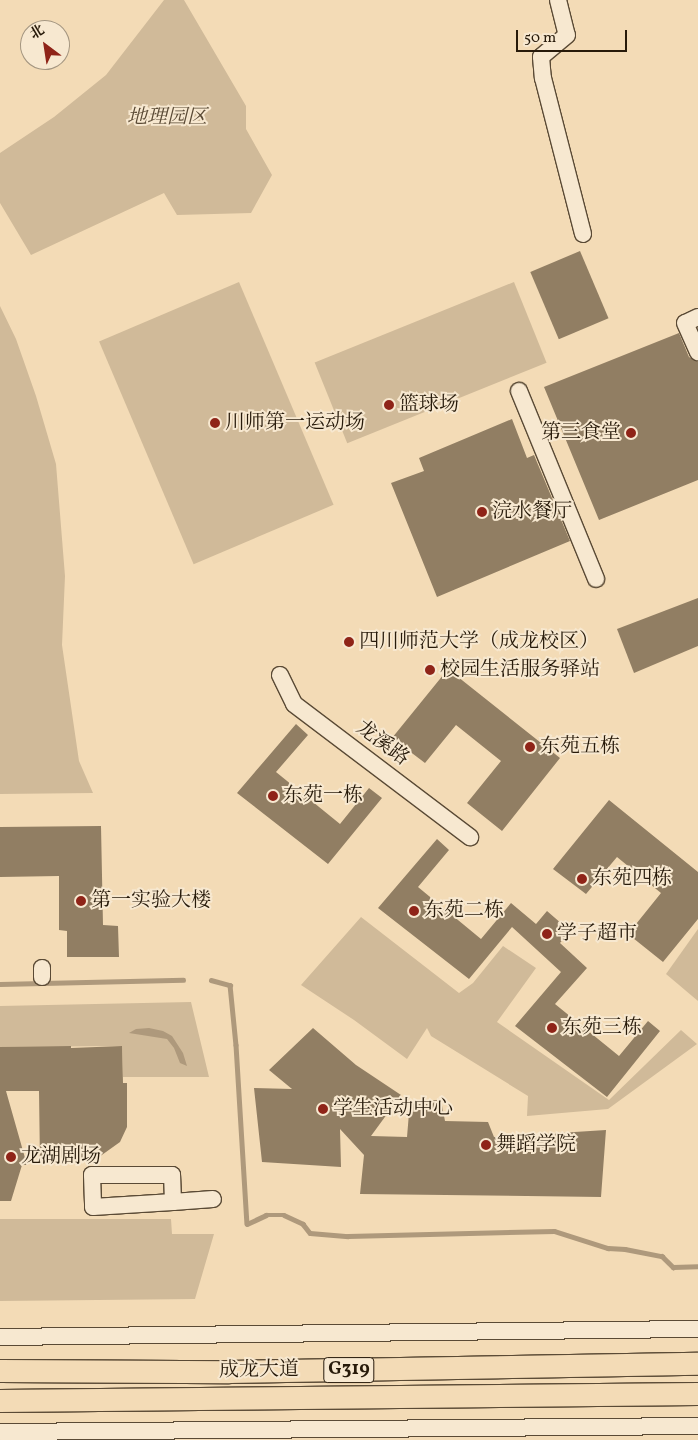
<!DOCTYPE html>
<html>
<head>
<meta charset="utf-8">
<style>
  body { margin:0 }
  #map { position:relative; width:698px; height:1440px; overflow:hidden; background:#f3dbb6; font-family:Vollkorn,"Noto Serif SC",serif }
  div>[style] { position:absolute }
  .green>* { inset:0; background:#d0ba99; transform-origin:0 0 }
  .water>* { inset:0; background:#ae997c }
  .stream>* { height:4.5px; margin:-2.25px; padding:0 2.25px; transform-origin:2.25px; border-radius:2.25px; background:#ae997c }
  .building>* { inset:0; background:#917e63; transform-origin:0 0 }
  .roads { filter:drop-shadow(1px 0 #5a4a35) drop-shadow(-1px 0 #5a4a35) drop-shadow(0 1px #5a4a35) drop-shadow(0 -1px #5a4a35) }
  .minor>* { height:16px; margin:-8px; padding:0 8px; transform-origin:8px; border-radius:8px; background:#f7e8d0 }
  .highway>* { height:22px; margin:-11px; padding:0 11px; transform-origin:11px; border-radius:11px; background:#f3dbb6 }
  .dots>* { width:14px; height:14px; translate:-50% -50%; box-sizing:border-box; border:2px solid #f7e8d0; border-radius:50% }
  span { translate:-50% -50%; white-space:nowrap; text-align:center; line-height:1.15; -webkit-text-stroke:4px #f7e8d0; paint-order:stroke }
  .shield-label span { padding:1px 4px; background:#f7e8d0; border:1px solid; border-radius:4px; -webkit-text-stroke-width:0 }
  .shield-label { font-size:19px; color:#271a0a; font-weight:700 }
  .park-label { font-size:20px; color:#5a4a35; font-style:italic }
  .poi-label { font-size:20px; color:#271a0a }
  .left { translate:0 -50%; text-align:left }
  .right { translate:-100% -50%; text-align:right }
  .street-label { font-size:20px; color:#271a0a }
  .north { position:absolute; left:20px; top:20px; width:50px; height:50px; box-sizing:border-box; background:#f7e8d0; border:1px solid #a49681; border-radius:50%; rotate:329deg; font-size:14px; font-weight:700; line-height:20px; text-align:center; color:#271a0a }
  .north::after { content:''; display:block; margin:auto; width:18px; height:22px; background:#8f2418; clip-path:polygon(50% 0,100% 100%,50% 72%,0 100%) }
  .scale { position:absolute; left:516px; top:30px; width:111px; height:22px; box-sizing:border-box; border:2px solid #271a0a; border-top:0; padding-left:6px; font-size:15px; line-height:18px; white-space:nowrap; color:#271a0a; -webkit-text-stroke:4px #f7e8d0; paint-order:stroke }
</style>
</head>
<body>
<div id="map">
  <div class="green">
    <i style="clip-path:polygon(164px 0,184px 0,246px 106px,246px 129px,272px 175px,251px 213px,177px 215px,164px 193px,31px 255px,0 203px,0 153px,54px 117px,106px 75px)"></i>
    <i style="left:239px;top:282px;width:242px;height:152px;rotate:67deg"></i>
    <i style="left:514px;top:282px;width:87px;height:215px;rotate:68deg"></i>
    <i style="clip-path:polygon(0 306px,16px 339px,36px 396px,56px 464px,65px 576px,62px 645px,79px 761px,93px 793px,0 794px)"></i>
    <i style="clip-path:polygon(361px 917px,459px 993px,473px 983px,503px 946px,536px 968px,497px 1022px,609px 1100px,681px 1030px,697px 1044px,608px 1109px,527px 1116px,528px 1096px,431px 1036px,427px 1028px,407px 1059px,354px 1020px,301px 985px)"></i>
    <i style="clip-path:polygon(698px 929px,698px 1001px,666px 974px)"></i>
    <i style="clip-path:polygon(191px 1002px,209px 1077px,123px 1077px,122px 1046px,0 1047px,0 1006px)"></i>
    <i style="clip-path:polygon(0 1219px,171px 1219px,172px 1234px,214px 1234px,195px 1299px,0 1301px)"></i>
  </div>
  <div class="water">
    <i style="clip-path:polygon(149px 1028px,163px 1031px,172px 1036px,183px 1053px,187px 1066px,180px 1063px,174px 1048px,167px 1039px,129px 1033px,136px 1029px)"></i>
  </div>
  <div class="stream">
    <i style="left:211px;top:980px;width:20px;rotate:15deg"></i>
    <i style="left:230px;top:985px;width:60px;rotate:84.3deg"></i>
    <i style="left:236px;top:1045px;width:179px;rotate:86.5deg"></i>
    <i style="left:247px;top:1224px;width:21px;rotate:-25deg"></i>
    <i style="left:266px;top:1215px;width:18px"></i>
    <i style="left:284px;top:1215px;width:21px;rotate:25deg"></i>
    <i style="left:303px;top:1224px;width:11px;rotate:52deg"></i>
    <i style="left:310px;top:1233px;width:38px;rotate:5deg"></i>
    <i style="left:348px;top:1236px;width:206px;rotate:-1.4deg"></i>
    <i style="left:554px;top:1231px;width:57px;rotate:17.5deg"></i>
    <i style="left:608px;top:1248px;width:17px;rotate:3deg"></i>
    <i style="left:625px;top:1249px;width:38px;rotate:11deg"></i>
    <i style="left:662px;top:1256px;width:16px;rotate:45deg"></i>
    <i style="left:673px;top:1267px;width:25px;rotate:-2deg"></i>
    <i style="left:0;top:984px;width:183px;rotate:-1.3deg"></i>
  </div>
  <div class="building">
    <i style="left:580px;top:251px;width:73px;height:54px;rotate:67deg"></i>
    <i style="clip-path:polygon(679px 333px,689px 357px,698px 362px,698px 480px,599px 520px,544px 387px)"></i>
    <i style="clip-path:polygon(512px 419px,527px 458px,534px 455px,570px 541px,437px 597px,391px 483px,424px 471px,419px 458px)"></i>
    <i style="clip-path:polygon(698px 598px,698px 646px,634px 673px,617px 629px)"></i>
    <i style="clip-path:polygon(448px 669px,560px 758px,502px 831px,467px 803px,501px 761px,456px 725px,425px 763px,392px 738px)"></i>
    <i style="clip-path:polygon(296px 724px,308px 735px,276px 772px,340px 824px,369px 788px,382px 798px,328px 864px,237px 793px)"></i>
    <i style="clip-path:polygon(609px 800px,698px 872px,698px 919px,663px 962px,628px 934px,661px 893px,617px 857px,586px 894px,553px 869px)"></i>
    <i style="clip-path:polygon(101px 826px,103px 925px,118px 926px,119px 957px,67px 957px,67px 931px,59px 930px,59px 876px,0 877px,0 827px)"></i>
    <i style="clip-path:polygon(437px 839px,449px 850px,418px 887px,481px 939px,511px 903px,536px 924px,547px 911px,570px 931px,560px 943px,587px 968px,555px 1004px,619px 1056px,648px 1021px,660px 1031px,607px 1097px,515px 1026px,561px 972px,512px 927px,469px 979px,378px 908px)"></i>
    <i style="clip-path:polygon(313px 1028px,356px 1065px,401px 1095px,371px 1136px,407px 1137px,410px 1101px,441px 1100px,445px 1121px,488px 1122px,494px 1137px,606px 1130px,601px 1197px,360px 1194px,364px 1155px,340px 1129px,341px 1167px,262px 1162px,254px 1088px,292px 1089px,269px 1070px)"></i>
    <i style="clip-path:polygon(71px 1046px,71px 1048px,122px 1046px,123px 1083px,127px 1083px,127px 1127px,120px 1142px,99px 1157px,75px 1162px,40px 1164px,39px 1091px,6px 1091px,27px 1165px,22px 1165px,11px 1201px,0 1201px,0 1047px)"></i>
  </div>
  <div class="roads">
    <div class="minor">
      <i style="left:558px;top:0;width:36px;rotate:76deg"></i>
      <i style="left:567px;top:35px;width:34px;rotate:140deg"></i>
      <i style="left:541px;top:57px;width:21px;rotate:85deg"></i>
      <i style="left:543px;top:78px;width:161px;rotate:75.6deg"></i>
      <i style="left:698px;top:317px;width:14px;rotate:155deg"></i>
      <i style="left:685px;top:323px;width:32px;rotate:66deg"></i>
      <i style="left:519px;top:391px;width:203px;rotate:67.7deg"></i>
      <i style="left:280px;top:675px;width:32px;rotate:64deg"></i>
      <i style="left:294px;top:704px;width:221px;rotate:37.1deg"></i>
      <i style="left:42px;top:968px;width:9px;rotate:90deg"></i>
      <i style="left:173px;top:1202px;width:27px;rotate:-92deg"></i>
      <i style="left:172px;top:1175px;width:80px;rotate:180deg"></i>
      <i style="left:92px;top:1175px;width:32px;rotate:88deg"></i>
      <i style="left:93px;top:1207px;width:80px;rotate:-3.6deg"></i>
      <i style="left:173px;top:1202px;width:40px;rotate:-4.3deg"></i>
      <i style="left:0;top:1337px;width:698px;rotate:-0.66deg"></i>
      <i style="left:0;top:1432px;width:698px;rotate:-0.49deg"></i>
    </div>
    <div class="highway">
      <i style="left:0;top:1371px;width:229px;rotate:0.3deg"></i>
      <i style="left:229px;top:1372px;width:469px;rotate:-1deg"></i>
      <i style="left:0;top:1401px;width:698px;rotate:-0.57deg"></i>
    </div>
  </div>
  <div class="dots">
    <i style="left:389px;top:405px;background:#8f2418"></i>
    <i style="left:215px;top:423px;background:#8f2418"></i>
    <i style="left:631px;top:433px;background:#8f2418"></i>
    <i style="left:482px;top:512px;background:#8f2418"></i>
    <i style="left:349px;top:642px;background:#8f2418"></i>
    <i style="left:430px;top:670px;background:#8f2418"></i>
    <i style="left:530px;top:747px;background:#8f2418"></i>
    <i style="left:273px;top:796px;background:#8f2418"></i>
    <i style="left:582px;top:879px;background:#8f2418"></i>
    <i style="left:81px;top:901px;background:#8f2418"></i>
    <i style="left:414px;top:911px;background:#8f2418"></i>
    <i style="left:547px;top:934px;background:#8f2418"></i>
    <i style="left:552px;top:1028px;background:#8f2418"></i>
    <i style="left:323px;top:1109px;background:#8f2418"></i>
    <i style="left:486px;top:1145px;background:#8f2418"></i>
    <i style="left:11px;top:1157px;background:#8f2418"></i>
  </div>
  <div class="shield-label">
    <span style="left:349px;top:1370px">G319</span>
  </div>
  <div class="park-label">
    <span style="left:167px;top:118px">地理园区</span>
  </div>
  <div class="poi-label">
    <span class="left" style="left:399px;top:405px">篮球场</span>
    <span class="left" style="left:225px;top:423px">川师第一运动场</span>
    <span class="right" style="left:621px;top:433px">第三食堂</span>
    <span class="left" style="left:492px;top:512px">浣水餐厅</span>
    <span class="left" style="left:359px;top:642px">四川师范大学（成龙校区）</span>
    <span class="left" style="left:440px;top:670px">校园生活服务驿站</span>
    <span class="left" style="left:540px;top:747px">东苑五栋</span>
    <span class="left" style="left:283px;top:796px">东苑一栋</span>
    <span class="left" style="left:592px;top:879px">东苑四栋</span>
    <span class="left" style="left:91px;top:901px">第一实验大楼</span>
    <span class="left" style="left:424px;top:911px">东苑二栋</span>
    <span class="left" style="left:557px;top:934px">学子超市</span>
    <span class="left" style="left:562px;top:1028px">东苑三栋</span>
    <span class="left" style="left:333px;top:1109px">学生活动中心</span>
    <span class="left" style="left:496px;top:1145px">舞蹈学院</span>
    <span class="left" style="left:21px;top:1157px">龙湖剧场</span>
  </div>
  <div class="street-label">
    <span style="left:382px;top:744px;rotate:37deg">龙溪路</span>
    <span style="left:259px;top:1371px;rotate:-1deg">成龙大道</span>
  </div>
  <div class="north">北</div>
  <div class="scale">50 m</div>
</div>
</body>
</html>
